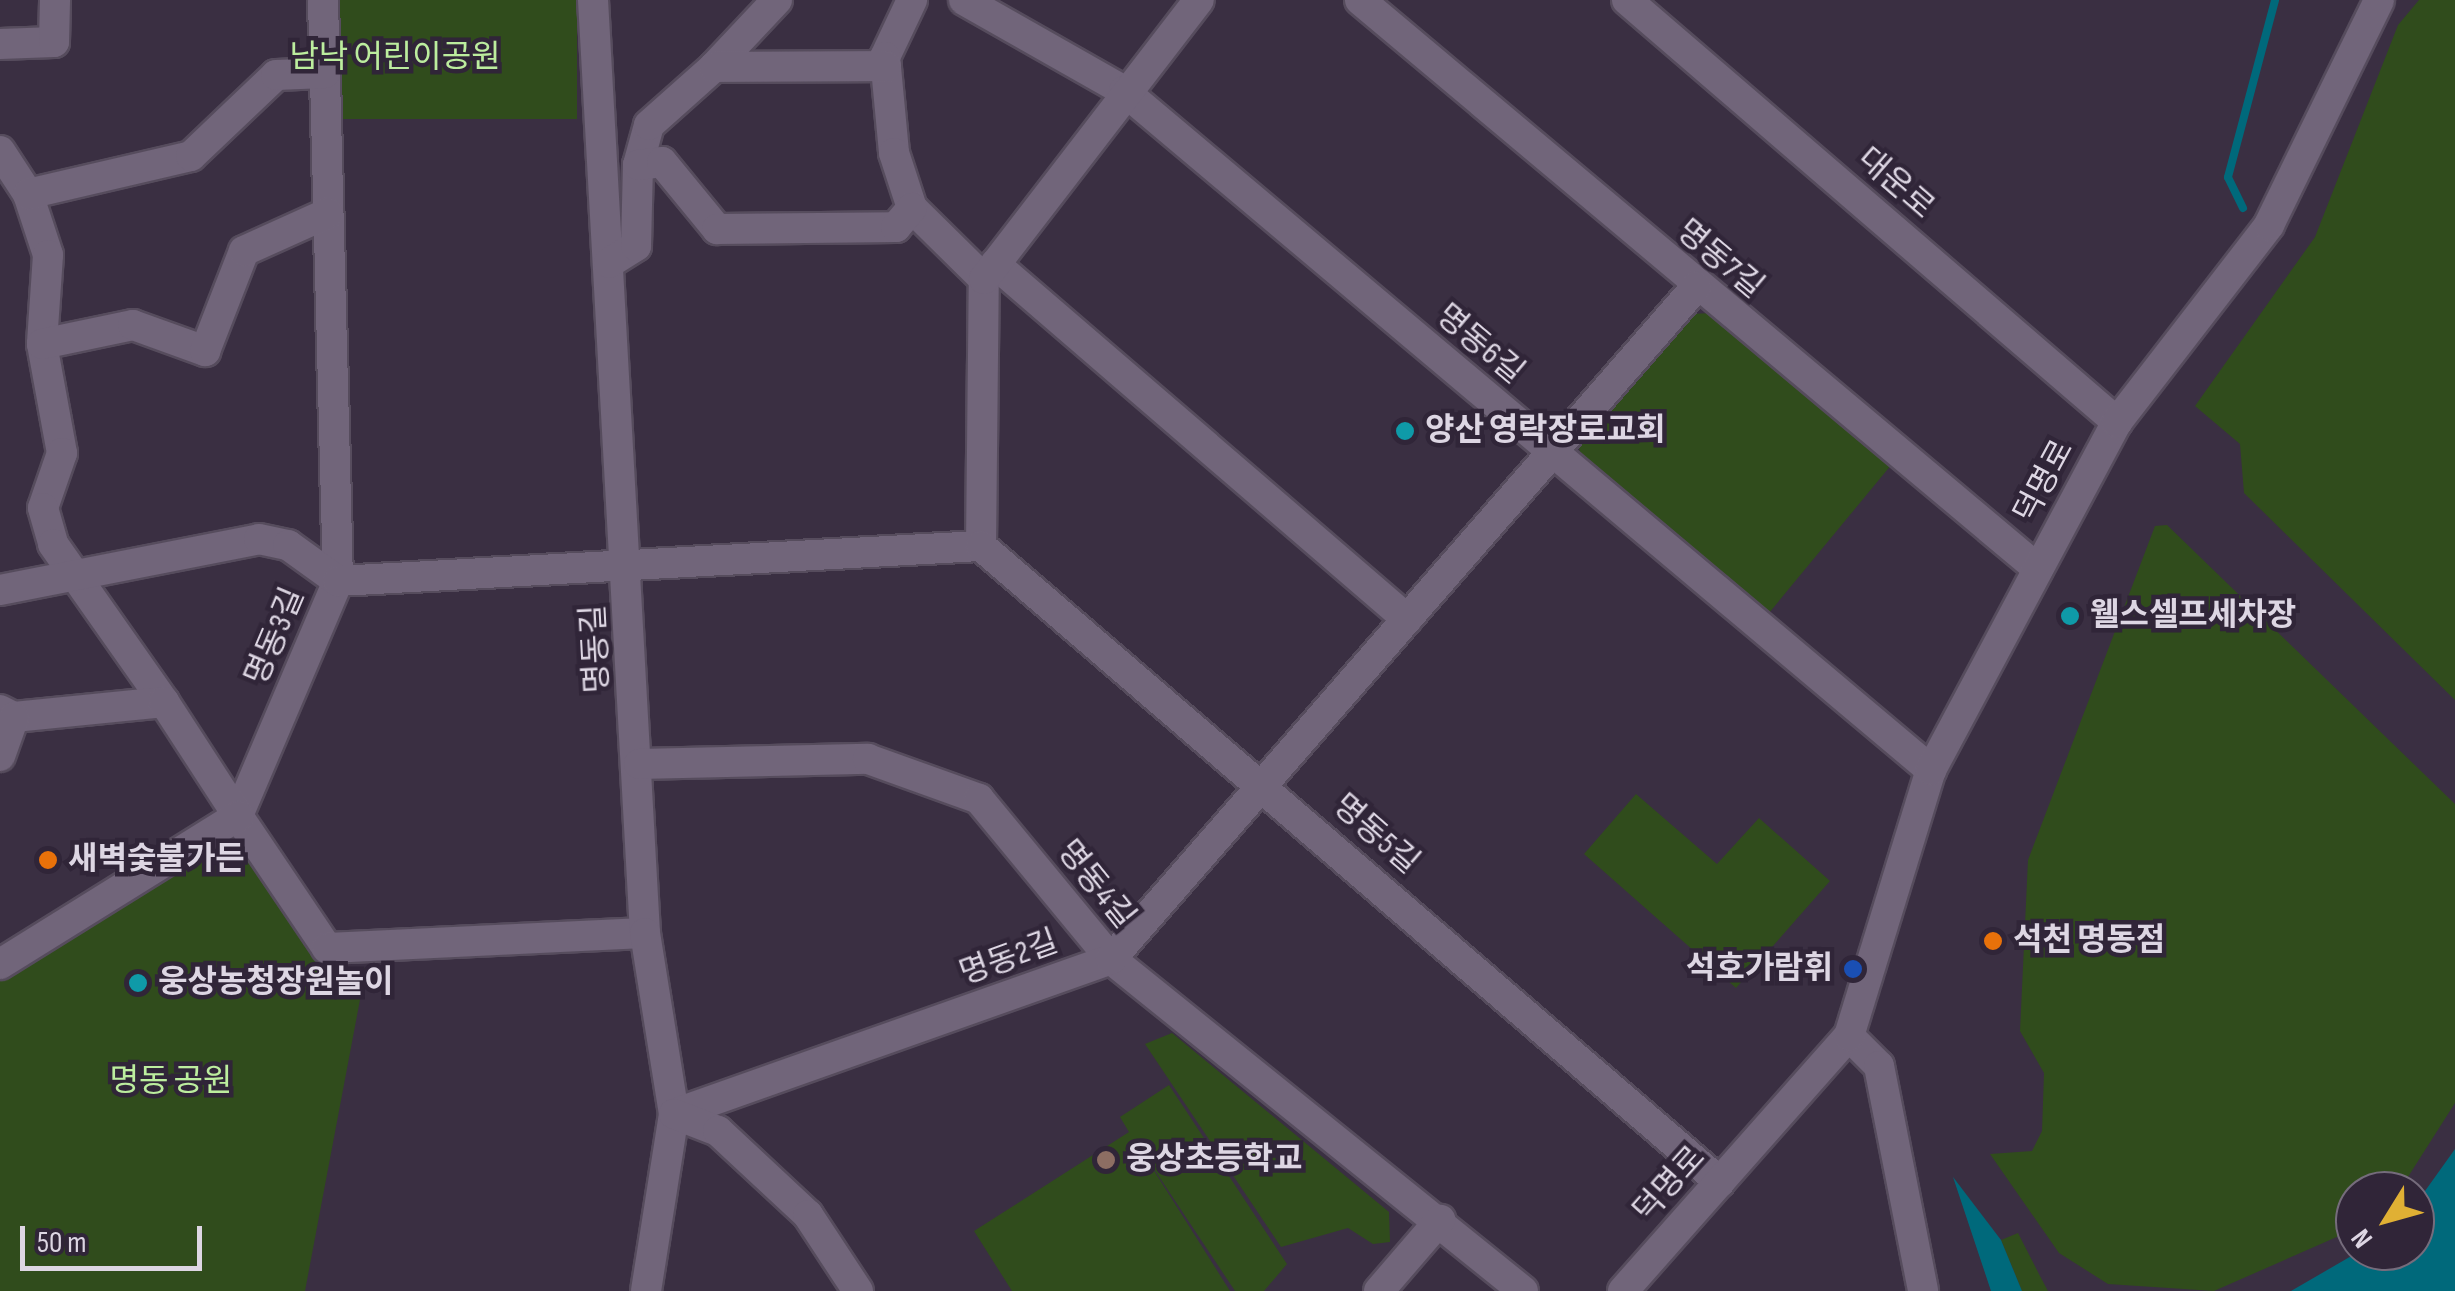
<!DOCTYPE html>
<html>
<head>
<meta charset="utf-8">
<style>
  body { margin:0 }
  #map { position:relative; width:2455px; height:1291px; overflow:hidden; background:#3a2f42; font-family:"Sofia Sans Condensed","Noto Sans KR",sans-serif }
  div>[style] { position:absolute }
  .green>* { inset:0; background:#304c1c; transform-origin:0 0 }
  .water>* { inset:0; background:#00697b }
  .stream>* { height:8px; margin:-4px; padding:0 4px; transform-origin:4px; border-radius:4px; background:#00697b }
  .roads { filter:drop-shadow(2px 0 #564c5d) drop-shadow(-2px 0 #564c5d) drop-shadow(0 2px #564c5d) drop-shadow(0 -2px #564c5d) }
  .minor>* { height:30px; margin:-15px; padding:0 15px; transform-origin:15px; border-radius:15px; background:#71657a }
  .dots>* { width:28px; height:28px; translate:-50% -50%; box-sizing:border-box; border:5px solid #302538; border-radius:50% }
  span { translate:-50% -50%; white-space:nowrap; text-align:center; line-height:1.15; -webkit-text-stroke:9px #302538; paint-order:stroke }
  .park-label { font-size:32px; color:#bced9e }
  .street-label { font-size:32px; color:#ddd6e3 }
  .poi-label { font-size:32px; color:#ddd6e3; font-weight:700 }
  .left { translate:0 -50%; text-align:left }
  .right { translate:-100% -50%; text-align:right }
  .north { position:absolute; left:2335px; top:1171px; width:100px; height:100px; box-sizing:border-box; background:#302538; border:2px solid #756c7c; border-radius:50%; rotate:233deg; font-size:28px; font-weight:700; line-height:40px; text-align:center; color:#ddd6e3 }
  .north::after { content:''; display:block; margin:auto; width:35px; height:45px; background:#e0b034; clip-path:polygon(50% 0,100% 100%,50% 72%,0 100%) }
  .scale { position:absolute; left:20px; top:1226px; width:182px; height:45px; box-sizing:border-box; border:5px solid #ddd6e3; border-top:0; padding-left:12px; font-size:30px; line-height:35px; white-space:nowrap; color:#ddd6e3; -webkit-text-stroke:8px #302538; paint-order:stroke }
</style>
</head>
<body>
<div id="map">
  <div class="green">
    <i style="left:334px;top:0;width:243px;height:119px"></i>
    <i style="clip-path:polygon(2419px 0,2455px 0,2455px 700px,2244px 493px,2240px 444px,2195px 406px,2315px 237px,2398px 25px)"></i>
    <i style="clip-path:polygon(1716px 313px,1892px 464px,1764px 619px,1582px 462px,1578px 442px,1687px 314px)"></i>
    <i style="clip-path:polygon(2167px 525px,2455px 804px,2455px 1103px,2399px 1191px,2355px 1191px,2355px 1229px,2214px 1291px,2108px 1284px,2059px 1253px,1990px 1154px,2032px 1151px,2042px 1131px,2044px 1073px,2020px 1031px,2028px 860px,2155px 526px)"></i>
    <i style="clip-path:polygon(1636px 794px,1717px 864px,1759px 818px,1830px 881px,1736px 988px,1584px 854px)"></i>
    <i style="clip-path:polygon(217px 842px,242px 849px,323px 966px,366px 968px,305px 1291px,0 1291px,0 979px)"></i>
    <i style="clip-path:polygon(1172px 1033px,1389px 1212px,1390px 1242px,1373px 1244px,1348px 1228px,1281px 1247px,1145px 1044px)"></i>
    <i style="clip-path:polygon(1169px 1085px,1287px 1264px,1264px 1291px,1235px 1291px,1134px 1139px,1230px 1291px,1012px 1291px,974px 1231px,1129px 1132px,1120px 1117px)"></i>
    <i style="clip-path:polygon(2018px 1233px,2040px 1276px,2048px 1291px,2022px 1291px,2001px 1240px)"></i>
  </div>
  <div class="water">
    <i style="clip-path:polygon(2455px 1149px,2455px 1291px,2291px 1291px,2360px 1251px,2415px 1251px,2415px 1205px)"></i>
    <i style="clip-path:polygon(1953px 1177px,2001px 1240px,2022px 1291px,1991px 1291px)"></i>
  </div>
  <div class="stream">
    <i style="left:2243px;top:208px;width:34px;rotate:-116deg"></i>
    <i style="left:2228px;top:177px;width:183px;rotate:-75.1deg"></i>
  </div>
  <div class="roads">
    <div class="minor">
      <i style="left:323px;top:0;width:581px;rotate:88.52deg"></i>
      <i style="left:338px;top:581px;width:255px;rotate:113.1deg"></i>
      <i style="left:238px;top:816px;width:159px;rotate:56deg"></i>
      <i style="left:327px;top:948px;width:318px;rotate:-2.7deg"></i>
      <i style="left:593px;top:0;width:934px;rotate:86.81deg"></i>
      <i style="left:645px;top:933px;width:183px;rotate:80.9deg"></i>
      <i style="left:674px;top:1114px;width:179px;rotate:99deg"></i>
      <i style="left:912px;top:0;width:63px;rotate:115.3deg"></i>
      <i style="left:885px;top:57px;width:96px;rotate:84.6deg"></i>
      <i style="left:894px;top:153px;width:58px;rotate:71.9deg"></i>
      <i style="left:912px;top:208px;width:101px;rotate:44.6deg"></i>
      <i style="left:964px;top:0;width:184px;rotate:29.6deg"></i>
      <i style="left:1124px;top:91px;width:1055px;rotate:40.08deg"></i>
      <i style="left:1360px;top:0;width:885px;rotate:40deg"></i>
      <i style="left:1627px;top:0;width:647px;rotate:40.74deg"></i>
      <i style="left:0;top:44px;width:54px;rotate:-2.1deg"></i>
      <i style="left:54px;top:42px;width:42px;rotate:-88.6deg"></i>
      <i style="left:714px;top:67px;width:92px;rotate:-46.8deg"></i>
      <i style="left:0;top:151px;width:51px;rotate:56.9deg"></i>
      <i style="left:28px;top:194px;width:64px;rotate:71.8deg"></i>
      <i style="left:48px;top:255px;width:89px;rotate:93.9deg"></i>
      <i style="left:42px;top:344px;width:111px;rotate:79.6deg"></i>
      <i style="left:62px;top:453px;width:58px;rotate:109.1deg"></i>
      <i style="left:43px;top:508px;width:37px;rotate:74deg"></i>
      <i style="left:53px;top:544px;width:193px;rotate:54.9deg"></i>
      <i style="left:638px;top:165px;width:41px;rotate:-74.6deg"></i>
      <i style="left:649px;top:125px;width:87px;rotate:-41.7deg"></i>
      <i style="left:714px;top:67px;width:172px;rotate:-0.3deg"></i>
      <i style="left:28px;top:194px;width:167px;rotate:-13.1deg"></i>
      <i style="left:191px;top:156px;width:117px;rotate:-43.6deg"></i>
      <i style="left:276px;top:75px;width:49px;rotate:-2.3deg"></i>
      <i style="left:609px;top:263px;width:32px;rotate:-32deg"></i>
      <i style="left:636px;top:246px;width:81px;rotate:-88.6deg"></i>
      <i style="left:638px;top:165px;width:24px;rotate:-7deg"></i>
      <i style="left:662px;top:162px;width:87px;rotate:50.6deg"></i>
      <i style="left:717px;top:229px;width:179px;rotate:-0.6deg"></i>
      <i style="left:896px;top:227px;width:25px;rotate:-50deg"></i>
      <i style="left:995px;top:264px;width:544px;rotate:40.75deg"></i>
      <i style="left:42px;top:344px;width:93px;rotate:-11.8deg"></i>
      <i style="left:133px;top:325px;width:77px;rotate:19.9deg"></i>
      <i style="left:205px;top:351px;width:107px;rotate:-68.7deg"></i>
      <i style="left:244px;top:251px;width:92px;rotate:-24.3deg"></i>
      <i style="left:981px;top:546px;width:267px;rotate:-89.4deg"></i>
      <i style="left:984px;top:279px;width:352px;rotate:-52.4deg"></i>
      <i style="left:0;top:590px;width:264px;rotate:-11.1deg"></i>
      <i style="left:259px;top:539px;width:30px;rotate:12deg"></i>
      <i style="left:288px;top:545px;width:62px;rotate:35.8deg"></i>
      <i style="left:338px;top:581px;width:644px;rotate:-3.12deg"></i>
      <i style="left:981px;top:546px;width:975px;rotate:40.72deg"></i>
      <i style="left:0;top:710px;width:16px;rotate:27deg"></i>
      <i style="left:14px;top:717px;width:151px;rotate:-5.7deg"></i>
      <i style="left:164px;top:702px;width:136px;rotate:57deg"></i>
      <i style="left:238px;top:816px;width:280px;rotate:148.1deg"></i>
      <i style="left:0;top:756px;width:41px;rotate:-70.3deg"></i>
      <i style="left:639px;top:764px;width:229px;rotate:-1.3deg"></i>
      <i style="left:868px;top:759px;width:118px;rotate:19.8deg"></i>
      <i style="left:979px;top:799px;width:207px;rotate:50.5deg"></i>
      <i style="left:1111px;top:959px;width:529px;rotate:38.86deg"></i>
      <i style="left:1849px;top:1036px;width:42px;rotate:45deg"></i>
      <i style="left:1879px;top:1066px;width:229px;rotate:78.9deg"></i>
      <i style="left:674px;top:1114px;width:464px;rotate:-19.5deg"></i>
      <i style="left:1111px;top:959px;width:891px;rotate:-48.96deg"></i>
      <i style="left:674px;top:1114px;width:47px;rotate:21.1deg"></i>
      <i style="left:718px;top:1131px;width:123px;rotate:43deg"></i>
      <i style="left:808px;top:1215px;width:91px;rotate:56.7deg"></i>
      <i style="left:1379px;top:1291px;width:94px;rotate:-49.3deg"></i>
      <i style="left:1623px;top:1291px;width:341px;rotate:-48.5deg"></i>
      <i style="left:1849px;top:1036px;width:278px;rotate:-72.9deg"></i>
      <i style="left:1931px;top:770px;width:395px;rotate:-61.9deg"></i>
      <i style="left:2117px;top:422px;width:249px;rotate:-52.3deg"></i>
      <i style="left:2269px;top:225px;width:250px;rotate:-63.9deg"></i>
    </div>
  </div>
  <div class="dots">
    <i style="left:1405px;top:431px;background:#0f9aa8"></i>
    <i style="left:2070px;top:616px;background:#0f9aa8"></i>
    <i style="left:48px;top:860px;background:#e8710a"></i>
    <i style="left:1993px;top:941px;background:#e8710a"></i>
    <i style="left:1853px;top:969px;background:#1a4fb4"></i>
    <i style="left:138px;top:983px;background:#0f9aa8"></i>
    <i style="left:1106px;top:1160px;background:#8d6e63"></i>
  </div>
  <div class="park-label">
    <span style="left:395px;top:58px">남낙 어린이공원</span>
    <span style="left:171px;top:1082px">명동 공원</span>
  </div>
  <div class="street-label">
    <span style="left:1895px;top:184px;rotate:41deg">대운로</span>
    <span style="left:1719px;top:260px;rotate:40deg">명동7길</span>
    <span style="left:1479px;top:345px;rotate:40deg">명동6길</span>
    <span style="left:2045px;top:482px;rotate:-62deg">덕명로</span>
    <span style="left:276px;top:637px;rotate:-67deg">명동3길</span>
    <span style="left:597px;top:649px;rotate:-93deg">명동길</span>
    <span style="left:1375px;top:835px;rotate:41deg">명동5길</span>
    <span style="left:1095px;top:885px;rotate:51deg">명동4길</span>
    <span style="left:1009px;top:959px;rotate:-20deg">명동2길</span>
    <span style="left:1670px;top:1185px;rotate:-48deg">덕명로</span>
  </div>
  <div class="poi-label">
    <span class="left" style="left:1425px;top:431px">양산 영락장로교회</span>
    <span class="left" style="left:2090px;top:616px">웰스셀프세차장</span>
    <span class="left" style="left:68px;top:860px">새벽숯불가든</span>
    <span class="left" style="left:2013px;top:941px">석천 명동점</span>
    <span class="right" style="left:1833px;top:969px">석호가람휘</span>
    <span class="left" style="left:158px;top:983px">웅상농청장원놀이</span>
    <span class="left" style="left:1126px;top:1160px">웅상초등학교</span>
  </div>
  <div class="north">N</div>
  <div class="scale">50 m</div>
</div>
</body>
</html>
